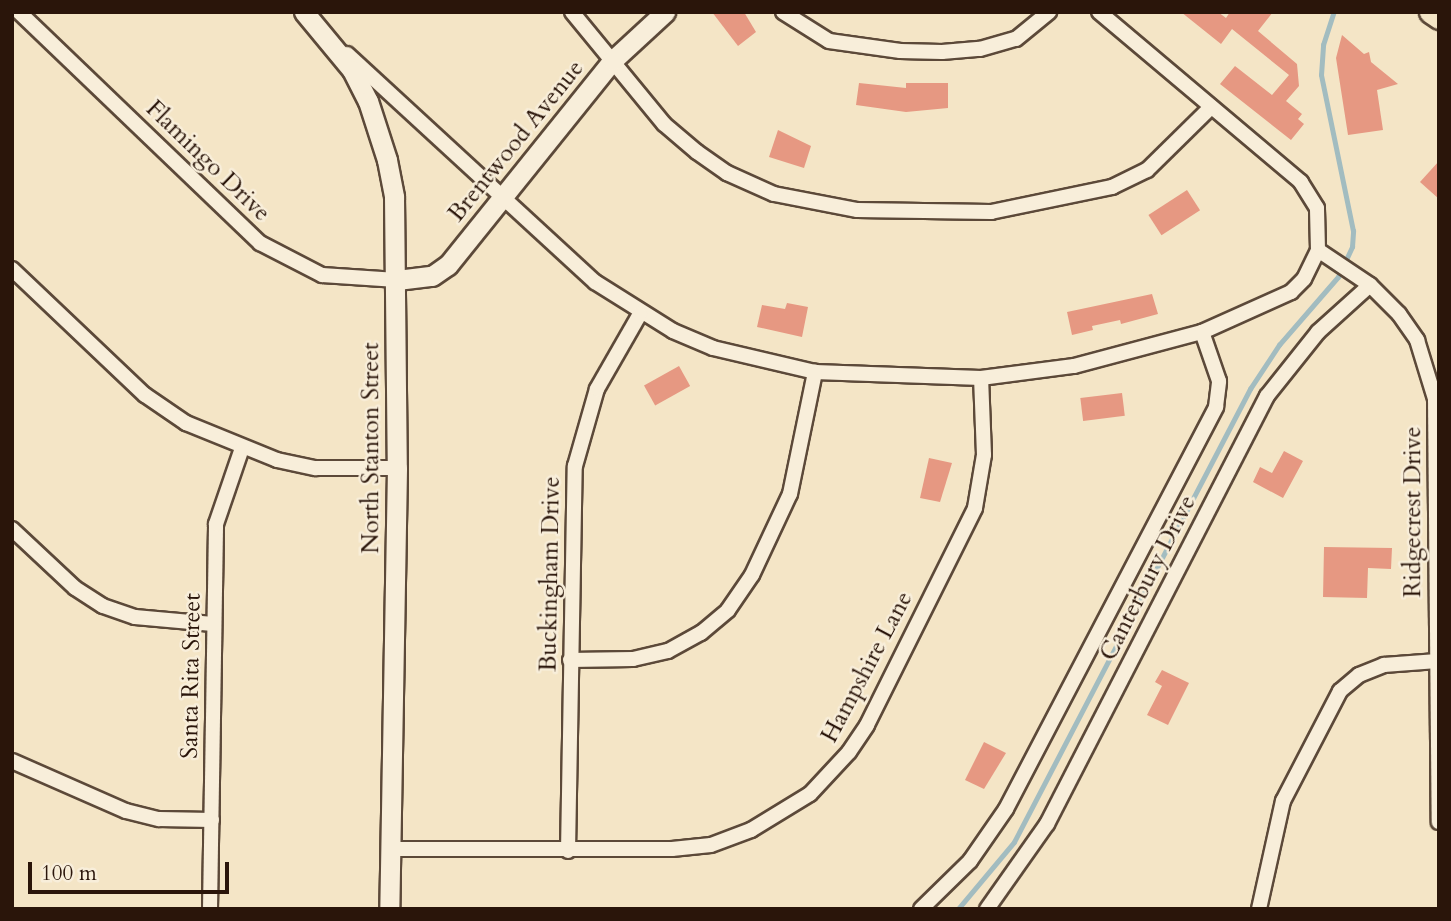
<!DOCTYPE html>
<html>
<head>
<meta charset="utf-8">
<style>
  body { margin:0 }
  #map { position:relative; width:1451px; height:921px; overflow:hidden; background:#f4e5c6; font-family:Cardo,serif }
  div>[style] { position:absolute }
  .stream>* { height:4.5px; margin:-2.25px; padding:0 2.25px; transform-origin:2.25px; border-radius:2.25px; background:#a2bcc0 }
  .building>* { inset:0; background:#e69882; transform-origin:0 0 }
  .roads { filter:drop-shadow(2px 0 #5c4939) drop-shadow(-2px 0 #5c4939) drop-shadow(0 2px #5c4939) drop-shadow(0 -2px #5c4939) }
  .street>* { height:14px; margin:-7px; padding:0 7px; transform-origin:7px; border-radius:7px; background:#f8eeda }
  .secondary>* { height:19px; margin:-9.5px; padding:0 9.5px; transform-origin:9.5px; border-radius:9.5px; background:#f8eeda }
  .primary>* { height:21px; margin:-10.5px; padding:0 10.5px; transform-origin:10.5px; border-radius:10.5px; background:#f4e5c6 }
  span { translate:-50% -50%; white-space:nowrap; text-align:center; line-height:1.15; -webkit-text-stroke:5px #f8eeda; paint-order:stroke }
  .street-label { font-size:24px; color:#2a150a }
  .frame { position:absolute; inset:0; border:14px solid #2a150a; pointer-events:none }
  .scale { position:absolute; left:28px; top:862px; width:201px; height:32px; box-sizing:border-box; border:4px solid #2a150a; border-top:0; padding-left:9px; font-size:21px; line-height:24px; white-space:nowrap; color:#2a150a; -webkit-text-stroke:5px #f8eeda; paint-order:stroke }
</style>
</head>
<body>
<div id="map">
  <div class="stream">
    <i style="left:958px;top:909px;width:87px;rotate:-50.1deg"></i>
    <i style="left:1014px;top:842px;width:511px;rotate:-62.48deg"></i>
    <i style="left:1250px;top:389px;width:53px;rotate:-56.6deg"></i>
    <i style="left:1279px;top:345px;width:90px;rotate:-49.1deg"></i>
    <i style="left:1338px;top:277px;width:33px;rotate:-65deg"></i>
    <i style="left:1352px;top:247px;width:16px;rotate:-86deg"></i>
    <i style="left:1353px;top:231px;width:159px;rotate:-101.6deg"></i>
    <i style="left:1321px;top:75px;width:30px;rotate:-86deg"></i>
    <i style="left:1323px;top:45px;width:35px;rotate:-72deg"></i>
  </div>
  <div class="building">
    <i style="clip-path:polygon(712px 12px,744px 12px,756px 32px,738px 46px)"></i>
    <i style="clip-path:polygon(1181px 12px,1218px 12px,1226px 18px,1230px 12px,1273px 12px,1258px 31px,1297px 64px,1299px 86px,1286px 101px,1302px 114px,1298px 119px,1304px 124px,1291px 140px,1220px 84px,1235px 66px,1272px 95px,1289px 75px,1232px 29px,1221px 44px)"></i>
    <i style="clip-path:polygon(1342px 35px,1364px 54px,1369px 52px,1371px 62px,1398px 84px,1377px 90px,1383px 130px,1348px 135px,1336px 58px)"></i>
    <i style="clip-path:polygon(859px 83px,906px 88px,906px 83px,948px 83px,948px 108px,906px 112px,856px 105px)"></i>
    <i style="clip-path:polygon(778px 130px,811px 146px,804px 168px,769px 157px)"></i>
    <i style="clip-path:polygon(1439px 161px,1439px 199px,1420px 182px)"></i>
    <i style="left:1187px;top:190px;width:24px;height:46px;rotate:57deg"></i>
    <i style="clip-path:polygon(1152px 294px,1158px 314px,1121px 324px,1120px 320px,1092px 326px,1093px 330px,1072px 335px,1067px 312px)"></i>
    <i style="clip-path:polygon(787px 303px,808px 307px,802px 337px,757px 327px,762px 305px,785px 309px)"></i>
    <i style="left:679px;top:366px;width:23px;height:40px;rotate:61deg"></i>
    <i style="left:1122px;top:393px;width:23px;height:42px;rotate:83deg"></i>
    <i style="clip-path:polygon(1284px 451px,1303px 461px,1283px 498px,1253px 482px,1260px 467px,1272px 473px)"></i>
    <i style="clip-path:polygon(929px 458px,952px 463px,940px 502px,920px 498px)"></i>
    <i style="clip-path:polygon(1324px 547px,1392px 548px,1391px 569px,1368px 568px,1367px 598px,1323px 597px)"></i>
    <i style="clip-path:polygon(1162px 670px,1189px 683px,1168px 725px,1147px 715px,1162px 686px,1155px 682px)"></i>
    <i style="clip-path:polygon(984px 742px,1006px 753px,984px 789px,965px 780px)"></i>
  </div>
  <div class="roads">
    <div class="street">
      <i style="left:19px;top:12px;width:334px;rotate:43.8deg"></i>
      <i style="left:260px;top:243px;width:70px;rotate:27.3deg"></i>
      <i style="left:322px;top:275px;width:75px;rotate:3.8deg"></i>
      <i style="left:572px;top:12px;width:145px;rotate:50.6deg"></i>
      <i style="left:664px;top:124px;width:43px;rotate:40.3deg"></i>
      <i style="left:697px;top:152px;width:37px;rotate:35deg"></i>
      <i style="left:727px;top:173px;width:51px;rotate:24.1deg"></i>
      <i style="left:774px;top:194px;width:85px;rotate:10.9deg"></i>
      <i style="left:857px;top:210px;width:134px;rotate:0.9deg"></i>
      <i style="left:991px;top:212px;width:124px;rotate:-11.7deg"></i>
      <i style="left:1112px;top:187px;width:39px;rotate:-26deg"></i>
      <i style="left:1147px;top:170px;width:90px;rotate:-44.5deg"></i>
      <i style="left:783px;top:12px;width:54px;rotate:32.2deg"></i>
      <i style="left:829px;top:41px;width:72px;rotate:8deg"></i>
      <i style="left:900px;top:51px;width:42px;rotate:1.4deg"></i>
      <i style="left:942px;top:52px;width:38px;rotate:-5deg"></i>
      <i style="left:980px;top:49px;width:37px;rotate:-16deg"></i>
      <i style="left:1016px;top:39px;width:43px;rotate:-39.3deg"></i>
      <i style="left:347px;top:54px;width:337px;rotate:42.6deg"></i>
      <i style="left:595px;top:282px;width:92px;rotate:32.1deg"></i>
      <i style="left:673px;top:331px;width:43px;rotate:23deg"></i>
      <i style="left:713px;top:348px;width:105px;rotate:13.2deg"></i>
      <i style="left:815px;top:372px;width:166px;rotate:2.1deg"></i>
      <i style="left:981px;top:378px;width:94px;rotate:-7.4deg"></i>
      <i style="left:1074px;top:366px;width:132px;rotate:-14.9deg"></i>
      <i style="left:1202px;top:332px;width:98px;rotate:-24.2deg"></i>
      <i style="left:1291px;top:292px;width:18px;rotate:-45deg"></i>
      <i style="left:1304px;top:279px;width:32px;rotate:-64deg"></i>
      <i style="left:1318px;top:250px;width:42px;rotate:-91.4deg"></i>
      <i style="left:1317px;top:208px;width:31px;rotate:-122deg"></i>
      <i style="left:1301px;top:182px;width:264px;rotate:-139.9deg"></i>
      <i style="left:1318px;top:250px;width:63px;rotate:33.9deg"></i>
      <i style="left:1370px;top:285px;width:41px;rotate:45deg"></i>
      <i style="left:1399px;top:314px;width:32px;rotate:55deg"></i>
      <i style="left:1417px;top:340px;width:62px;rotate:73deg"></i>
      <i style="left:1435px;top:399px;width:423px;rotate:89.5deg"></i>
      <i style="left:12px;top:269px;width:183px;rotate:43.5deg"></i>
      <i style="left:145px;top:395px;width:50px;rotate:34.3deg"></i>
      <i style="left:186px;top:423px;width:98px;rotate:22.1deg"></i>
      <i style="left:277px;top:460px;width:40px;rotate:12deg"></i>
      <i style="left:316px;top:468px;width:81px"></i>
      <i style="left:12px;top:529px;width:86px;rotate:43.1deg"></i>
      <i style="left:75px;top:588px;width:33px;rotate:33deg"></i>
      <i style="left:103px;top:606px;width:34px;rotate:19deg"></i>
      <i style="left:135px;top:617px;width:78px;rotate:5.1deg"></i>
      <i style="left:570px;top:660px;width:63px;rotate:-0.9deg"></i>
      <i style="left:633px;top:659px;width:36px;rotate:-13deg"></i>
      <i style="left:668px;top:651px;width:38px;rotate:-29deg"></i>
      <i style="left:701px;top:633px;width:35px;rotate:-40deg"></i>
      <i style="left:728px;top:610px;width:42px;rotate:-55.6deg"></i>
      <i style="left:752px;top:575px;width:89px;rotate:-64.9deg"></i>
      <i style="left:790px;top:494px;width:125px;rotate:-78.4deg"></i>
      <i style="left:12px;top:761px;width:124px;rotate:23.7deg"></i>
      <i style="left:126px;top:811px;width:34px;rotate:14deg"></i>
      <i style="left:159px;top:819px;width:53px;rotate:1.1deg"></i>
      <i style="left:390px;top:849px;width:282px"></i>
      <i style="left:672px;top:849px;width:39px;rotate:-6deg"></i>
      <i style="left:711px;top:845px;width:43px;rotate:-20.6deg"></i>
      <i style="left:751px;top:830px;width:69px;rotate:-31.4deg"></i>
      <i style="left:810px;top:794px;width:57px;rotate:-47.1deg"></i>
      <i style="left:849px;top:752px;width:32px;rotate:-56deg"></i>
      <i style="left:867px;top:725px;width:242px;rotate:-63.5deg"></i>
      <i style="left:975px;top:508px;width:54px;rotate:-80.4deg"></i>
      <i style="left:984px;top:455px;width:77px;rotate:-92.2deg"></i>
      <i style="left:568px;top:851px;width:385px;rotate:-89deg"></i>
      <i style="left:575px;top:466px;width:80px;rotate:-74.1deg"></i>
      <i style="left:597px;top:389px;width:86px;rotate:-60.2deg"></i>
      <i style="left:210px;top:909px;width:385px;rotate:-89.1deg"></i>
      <i style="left:216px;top:524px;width:80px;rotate:-71.1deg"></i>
      <i style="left:921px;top:909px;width:69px;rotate:-44.4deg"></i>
      <i style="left:970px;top:861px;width:63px;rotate:-55.3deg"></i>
      <i style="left:1006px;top:809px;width:454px;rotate:-62.4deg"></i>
      <i style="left:1216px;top:407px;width:26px;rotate:-83deg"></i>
      <i style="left:1219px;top:381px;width:52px;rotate:-109.1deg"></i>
      <i style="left:987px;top:909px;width:104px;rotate:-54.8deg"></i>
      <i style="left:1047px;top:824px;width:481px;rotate:-62.8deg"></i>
      <i style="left:1267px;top:396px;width:82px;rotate:-51.4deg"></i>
      <i style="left:1318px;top:332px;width:70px;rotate:-42.1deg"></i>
      <i style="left:1259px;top:909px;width:111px;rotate:-77.5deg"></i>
      <i style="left:1283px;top:801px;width:124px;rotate:-62.6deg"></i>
      <i style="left:1340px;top:691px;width:25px;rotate:-40deg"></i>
      <i style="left:1359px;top:675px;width:27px;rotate:-22deg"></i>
      <i style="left:1384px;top:665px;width:53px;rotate:-4.3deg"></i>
    </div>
    <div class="secondary">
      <i style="left:304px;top:12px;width:75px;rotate:50.4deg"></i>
      <i style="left:352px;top:70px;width:35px;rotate:63deg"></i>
      <i style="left:368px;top:101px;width:62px;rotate:72.1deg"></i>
      <i style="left:387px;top:160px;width:38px;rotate:79deg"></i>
      <i style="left:394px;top:197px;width:271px;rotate:89.4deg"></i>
      <i style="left:397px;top:468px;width:441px;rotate:91deg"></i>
      <i style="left:397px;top:280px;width:35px;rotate:-7deg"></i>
      <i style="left:432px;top:276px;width:19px;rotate:-35deg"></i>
      <i style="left:448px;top:265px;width:263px;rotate:-51.2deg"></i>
      <i style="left:613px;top:60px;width:71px;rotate:-42.7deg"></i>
    </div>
    <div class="primary">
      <i style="left:1430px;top:12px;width:11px;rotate:34deg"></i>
    </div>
  </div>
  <div class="street-label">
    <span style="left:516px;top:141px;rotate:-51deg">Brentwood Avenue</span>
    <span style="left:208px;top:161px;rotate:44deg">Flamingo Drive</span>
    <span style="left:371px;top:448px;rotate:-90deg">North Stanton Street</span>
    <span style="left:1413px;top:512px;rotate:-90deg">Ridgecrest Drive</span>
    <span style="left:550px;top:574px;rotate:-89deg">Buckingham Drive</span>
    <span style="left:1148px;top:578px;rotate:-63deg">Canterbury Drive</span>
    <span style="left:867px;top:667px;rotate:-62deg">Hampshire Lane</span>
    <span style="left:191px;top:676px;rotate:-89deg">Santa Rita Street</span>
  </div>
  <div class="frame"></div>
  <div class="scale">100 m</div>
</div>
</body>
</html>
